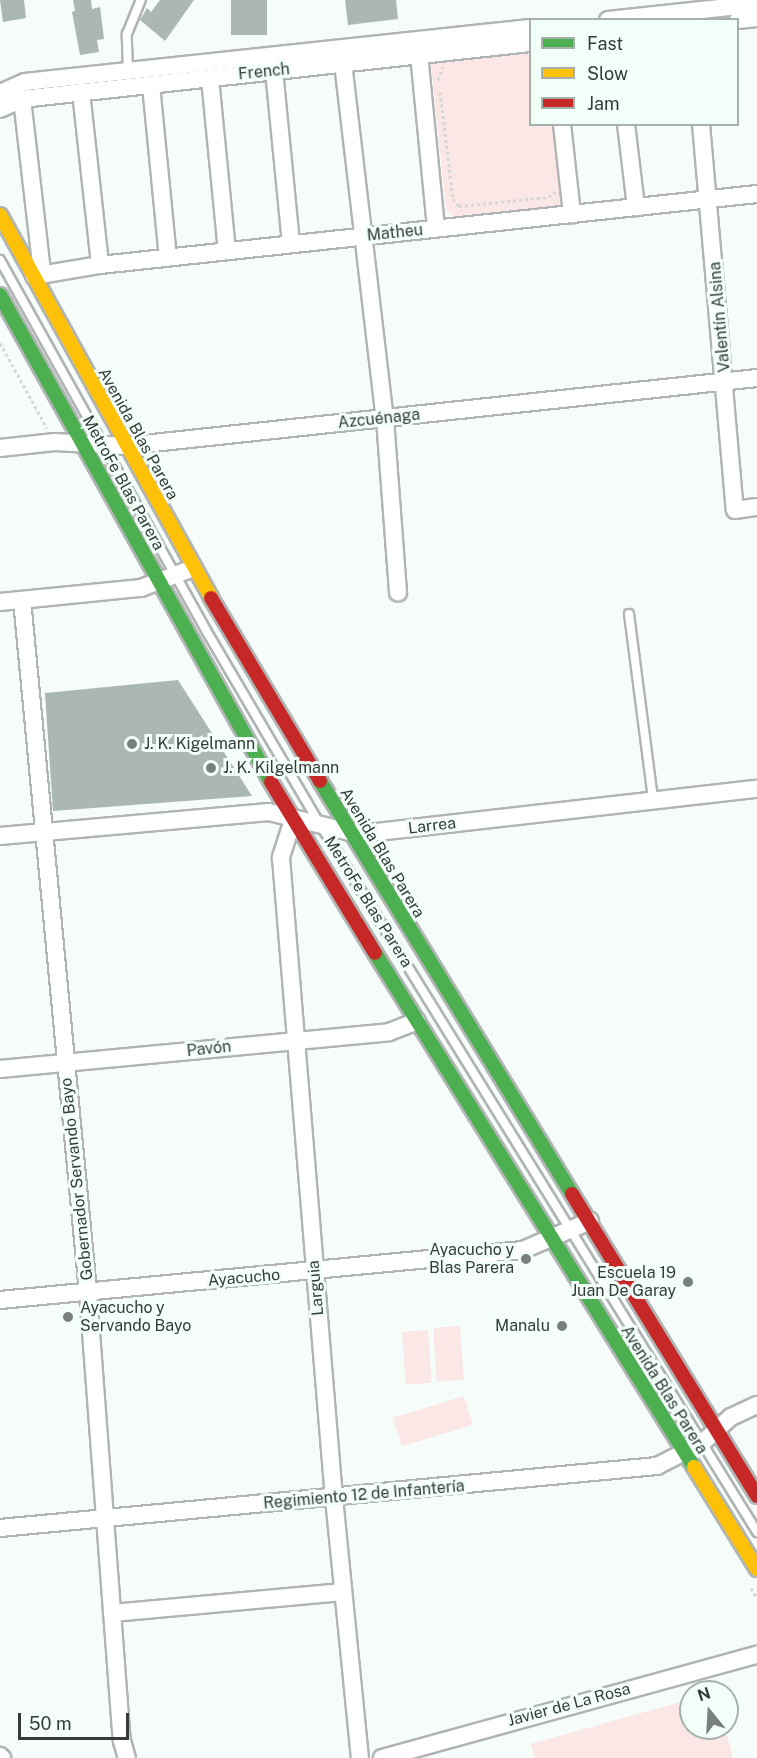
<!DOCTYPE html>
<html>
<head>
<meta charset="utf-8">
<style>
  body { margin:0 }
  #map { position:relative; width:757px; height:1758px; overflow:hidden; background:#f5fcf9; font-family:"Public Sans",sans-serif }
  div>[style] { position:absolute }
  .green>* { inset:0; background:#fae7e6; transform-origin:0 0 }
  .building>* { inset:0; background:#abb7b2; transform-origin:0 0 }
  .path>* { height:3px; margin-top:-1.5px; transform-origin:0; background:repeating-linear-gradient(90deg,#d5d8d6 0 3px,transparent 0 6px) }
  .roads { filter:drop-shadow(2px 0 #b0b4b3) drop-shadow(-2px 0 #b0b4b3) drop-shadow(0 2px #b0b4b3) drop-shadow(0 -2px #b0b4b3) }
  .lane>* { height:8px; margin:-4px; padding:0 4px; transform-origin:4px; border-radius:4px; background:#fefffe }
  .street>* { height:16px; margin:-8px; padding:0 8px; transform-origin:8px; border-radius:8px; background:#fefffe }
  .fast>* { height:14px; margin:-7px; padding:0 7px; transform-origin:7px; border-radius:7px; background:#4caf50 }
  .slow>* { height:14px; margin:-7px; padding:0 7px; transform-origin:7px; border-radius:7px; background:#ffc107 }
  .jam>* { height:14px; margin:-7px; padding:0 7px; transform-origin:7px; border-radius:7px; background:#c62828 }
  .dots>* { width:16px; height:16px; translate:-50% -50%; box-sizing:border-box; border:3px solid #f2fff9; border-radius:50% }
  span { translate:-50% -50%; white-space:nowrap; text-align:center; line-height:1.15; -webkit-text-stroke:6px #f2fff9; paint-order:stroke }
  .street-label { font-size:16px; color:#363b38 }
  .poi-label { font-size:16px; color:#363b38 }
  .left { translate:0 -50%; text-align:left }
  .right { translate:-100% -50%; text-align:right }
  .legend { position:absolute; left:529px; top:18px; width:210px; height:108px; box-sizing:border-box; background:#f2fff9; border:2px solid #a7b1ac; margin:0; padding:8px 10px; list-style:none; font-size:18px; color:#363b38 }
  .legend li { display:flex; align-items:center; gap:12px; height:30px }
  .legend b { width:30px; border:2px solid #a7b1ac }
  .north { position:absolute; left:679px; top:1680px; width:60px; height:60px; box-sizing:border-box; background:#f2fff9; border:2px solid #a7b1ac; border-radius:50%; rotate:342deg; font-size:16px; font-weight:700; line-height:24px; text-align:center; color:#363b38 }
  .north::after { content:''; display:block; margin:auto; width:21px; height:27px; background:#797f7c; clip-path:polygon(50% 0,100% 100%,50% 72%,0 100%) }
  .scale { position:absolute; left:18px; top:1713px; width:111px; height:27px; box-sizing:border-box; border:3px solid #363b38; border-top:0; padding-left:8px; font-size:18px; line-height:21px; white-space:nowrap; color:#363b38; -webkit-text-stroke:4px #f2fff9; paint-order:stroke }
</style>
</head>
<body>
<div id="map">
  <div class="green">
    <i style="clip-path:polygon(530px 48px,530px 124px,559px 125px,565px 199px,557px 206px,454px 217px,446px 209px,431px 65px,439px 57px)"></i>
    <i style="left:460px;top:1326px;width:54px;height:27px;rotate:86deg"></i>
    <i style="left:428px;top:1330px;width:53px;height:26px;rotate:86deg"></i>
    <i style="left:464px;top:1396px;width:30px;height:74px;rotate:73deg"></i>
    <i style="clip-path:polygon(691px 1699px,691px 1728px,725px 1728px,733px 1758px,535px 1758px,531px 1744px)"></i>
  </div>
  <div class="building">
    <i style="clip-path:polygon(0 0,24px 0,26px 18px,3px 22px)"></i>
    <i style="clip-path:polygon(73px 0,91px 0,92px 9px,100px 7px,104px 39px,97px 40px,99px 52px,80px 55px,72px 12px,75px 11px)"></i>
    <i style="clip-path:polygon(160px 0,194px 0,165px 41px,140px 20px,147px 8px,151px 12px)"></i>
    <i style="left:231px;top:0;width:36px;height:35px"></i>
    <i style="clip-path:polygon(345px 0,396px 0,398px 19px,348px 25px)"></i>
    <i style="clip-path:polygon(178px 680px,252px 796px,53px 811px,45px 693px)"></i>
  </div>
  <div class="path">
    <i style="left:438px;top:80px;width:14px;rotate:-69deg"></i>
    <i style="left:440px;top:92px;width:108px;rotate:83.1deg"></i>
    <i style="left:453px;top:199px;width:9px;rotate:49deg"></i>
    <i style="left:459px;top:206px;width:90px;rotate:-5.7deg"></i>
    <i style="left:549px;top:197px;width:8px;rotate:-40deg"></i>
    <i style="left:0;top:343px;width:97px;rotate:61.1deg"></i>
    <i style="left:751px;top:1588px;width:12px;rotate:59deg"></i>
  </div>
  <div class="roads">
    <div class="lane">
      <i style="left:128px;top:72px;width:38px;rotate:-92deg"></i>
      <i style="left:127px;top:34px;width:37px;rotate:-68deg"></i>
      <i style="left:0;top:260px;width:426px;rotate:60.9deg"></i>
      <i style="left:207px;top:632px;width:225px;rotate:59.6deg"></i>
      <i style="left:321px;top:826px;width:830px;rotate:58.3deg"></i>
      <i style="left:629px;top:614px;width:188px;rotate:82.6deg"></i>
    </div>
    <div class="street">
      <i style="left:608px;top:20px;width:150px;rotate:-6.1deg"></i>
      <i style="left:738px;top:20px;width:19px;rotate:-6deg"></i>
      <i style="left:418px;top:44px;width:185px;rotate:84.4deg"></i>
      <i style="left:273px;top:60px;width:185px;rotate:84.4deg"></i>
      <i style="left:343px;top:63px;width:358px;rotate:83.3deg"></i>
      <i style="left:385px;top:419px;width:174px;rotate:85.7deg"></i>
      <i style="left:210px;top:78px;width:174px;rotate:84.4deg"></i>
      <i style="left:151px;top:85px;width:173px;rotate:84.4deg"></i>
      <i style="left:81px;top:92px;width:174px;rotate:83.7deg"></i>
      <i style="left:0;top:93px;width:27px;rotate:-24deg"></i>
      <i style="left:25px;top:82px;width:508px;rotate:-6.1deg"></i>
      <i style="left:22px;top:99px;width:174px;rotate:83.4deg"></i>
      <i style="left:0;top:109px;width:24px;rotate:-24deg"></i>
      <i style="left:22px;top:99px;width:511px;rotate:-6.29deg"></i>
      <i style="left:562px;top:124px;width:91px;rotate:83.7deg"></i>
      <i style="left:626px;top:124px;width:84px;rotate:83.1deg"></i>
      <i style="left:701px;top:124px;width:387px;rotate:85deg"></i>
      <i style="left:735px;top:510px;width:22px;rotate:-8deg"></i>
      <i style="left:34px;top:276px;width:67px;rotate:-9.5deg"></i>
      <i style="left:100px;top:265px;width:661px;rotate:-6.17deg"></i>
      <i style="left:0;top:448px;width:55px;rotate:-6.2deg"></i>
      <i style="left:55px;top:442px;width:70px;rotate:3.3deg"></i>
      <i style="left:125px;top:446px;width:636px;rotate:-6.14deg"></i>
      <i style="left:22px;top:600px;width:695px;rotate:84.55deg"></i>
      <i style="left:88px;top:1292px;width:450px;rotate:85.7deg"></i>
      <i style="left:122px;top:1741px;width:18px;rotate:74deg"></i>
      <i style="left:0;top:602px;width:142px;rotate:-5.7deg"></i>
      <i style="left:141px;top:588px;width:56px;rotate:-21deg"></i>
      <i style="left:293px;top:820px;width:40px;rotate:108deg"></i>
      <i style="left:281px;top:858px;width:642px;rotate:85.27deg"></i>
      <i style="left:334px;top:1498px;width:261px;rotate:84.3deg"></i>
      <i style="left:0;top:836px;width:270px;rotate:-5.1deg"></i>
      <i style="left:269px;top:812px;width:83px;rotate:13.9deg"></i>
      <i style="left:350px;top:832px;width:27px"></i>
      <i style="left:377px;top:832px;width:382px;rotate:-6.5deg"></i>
      <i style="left:0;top:1069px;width:391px;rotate:-5.4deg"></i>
      <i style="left:389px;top:1032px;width:30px;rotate:-21deg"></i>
      <i style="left:0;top:1300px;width:525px;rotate:-5.46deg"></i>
      <i style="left:523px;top:1250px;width:73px;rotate:-23.4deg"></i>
      <i style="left:0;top:1528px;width:660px;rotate:-5.39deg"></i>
      <i style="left:657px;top:1466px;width:51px;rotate:-27.1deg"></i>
      <i style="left:702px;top:1443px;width:39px;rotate:-42deg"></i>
      <i style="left:731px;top:1417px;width:29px;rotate:-25deg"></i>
      <i style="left:112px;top:1613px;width:232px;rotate:-5.2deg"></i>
      <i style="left:0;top:1756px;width:3px;rotate:45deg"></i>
      <i style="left:382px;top:1758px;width:389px;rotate:-15.4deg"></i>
    </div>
    <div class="fast">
      <i style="left:0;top:295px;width:557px;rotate:60.91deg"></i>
      <i style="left:320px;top:781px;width:484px;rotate:58.6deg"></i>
      <i style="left:375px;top:953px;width:605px;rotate:58.18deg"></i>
    </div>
    <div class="slow">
      <i style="left:0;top:215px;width:437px;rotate:61.1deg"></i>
      <i style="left:694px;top:1467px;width:120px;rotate:58.3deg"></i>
    </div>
    <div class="jam">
      <i style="left:211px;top:598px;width:213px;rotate:59.2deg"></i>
      <i style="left:271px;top:782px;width:200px;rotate:58.7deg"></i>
      <i style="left:572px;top:1194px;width:354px;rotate:58.5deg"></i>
    </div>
  </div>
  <div class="dots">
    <i style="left:132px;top:744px;background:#797f7c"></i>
    <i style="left:211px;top:768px;background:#797f7c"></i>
    <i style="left:526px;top:1259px;background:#797f7c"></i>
    <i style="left:688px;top:1282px;background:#797f7c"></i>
    <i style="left:68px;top:1317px;background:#797f7c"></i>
    <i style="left:562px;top:1326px;background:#797f7c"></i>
  </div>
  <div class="street-label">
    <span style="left:264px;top:72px;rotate:-6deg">French</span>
    <span style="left:395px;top:233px;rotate:-6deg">Matheu</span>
    <span style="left:720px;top:317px;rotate:-95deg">Valentín Alsina</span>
    <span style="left:379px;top:419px;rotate:-6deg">Azcuénaga</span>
    <span style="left:138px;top:434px;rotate:61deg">Avenida Blas Parera</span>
    <span style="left:123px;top:483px;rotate:61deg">MetroFe Blas Parera</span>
    <span style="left:432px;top:826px;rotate:-7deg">Larrea</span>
    <span style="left:382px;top:853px;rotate:59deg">Avenida Blas Parera</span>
    <span style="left:368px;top:902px;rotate:58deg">MetroFe Blas Parera</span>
    <span style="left:209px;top:1049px;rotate:-6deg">Pavón</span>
    <span style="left:77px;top:1179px;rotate:-96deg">Gobernador Servando Bayo</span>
    <span style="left:244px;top:1278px;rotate:-5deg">Ayacucho</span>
    <span style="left:316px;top:1288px;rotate:-95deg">Larguia</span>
    <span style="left:664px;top:1390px;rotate:58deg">Avenida Blas Parera</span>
    <span style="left:364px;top:1495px;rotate:-5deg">Regimiento 12 de Infantería</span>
    <span style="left:569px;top:1705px;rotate:-15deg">Javier de La Rosa</span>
  </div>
  <div class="poi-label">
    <span class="left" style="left:144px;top:744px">J. K. Kigelmann</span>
    <span class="left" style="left:223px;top:768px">J. K. Kilgelmann</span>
    <span class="right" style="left:514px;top:1259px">Ayacucho y<br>Blas Parera</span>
    <span class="right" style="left:676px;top:1282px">Escuela 19<br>Juan De Garay</span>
    <span class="left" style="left:80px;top:1317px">Ayacucho y<br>Servando Bayo</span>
    <span class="right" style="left:550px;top:1326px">Manalu</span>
  </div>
  <ul class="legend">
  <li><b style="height:8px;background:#4caf50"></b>Fast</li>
  <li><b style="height:8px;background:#ffc107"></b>Slow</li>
  <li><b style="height:8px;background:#c62828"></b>Jam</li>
  </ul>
  <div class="north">N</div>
  <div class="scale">50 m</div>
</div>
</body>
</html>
